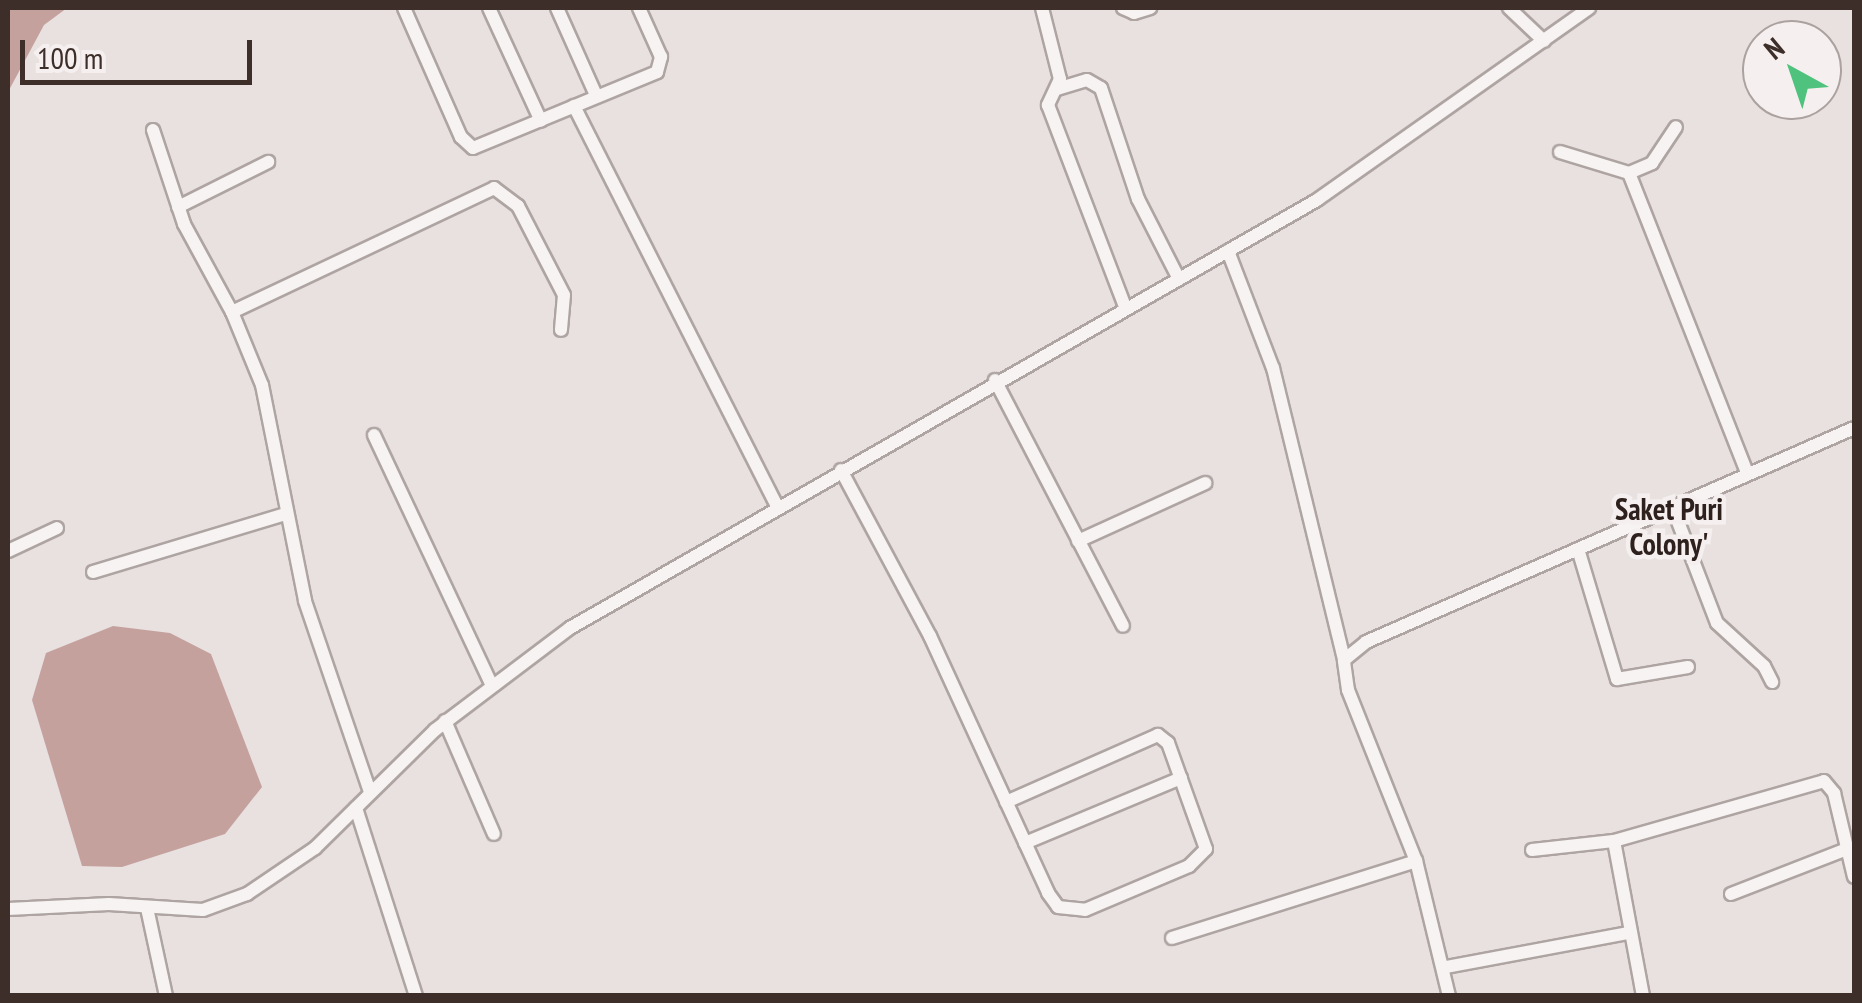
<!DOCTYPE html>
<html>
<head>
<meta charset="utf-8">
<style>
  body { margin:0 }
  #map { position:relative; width:1862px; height:1003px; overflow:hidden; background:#e8e1e0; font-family:"PT Sans Narrow",sans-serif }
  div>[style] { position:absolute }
  .water>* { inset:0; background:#c5a19e }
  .roads { filter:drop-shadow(2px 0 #aea4a2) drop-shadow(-2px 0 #aea4a2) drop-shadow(0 2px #aea4a2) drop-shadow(0 -2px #aea4a2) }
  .street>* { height:12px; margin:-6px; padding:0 6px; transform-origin:6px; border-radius:6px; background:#f6f3f2 }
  span { translate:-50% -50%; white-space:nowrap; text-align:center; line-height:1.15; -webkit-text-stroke:9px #f5f0ef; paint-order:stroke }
  .neighbourhood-label { font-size:30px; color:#2e201c; font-weight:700 }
  .frame { position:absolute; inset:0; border:10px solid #3d2e2a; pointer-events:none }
  .north { position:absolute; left:1742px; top:20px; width:100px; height:100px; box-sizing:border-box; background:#f5f0ef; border:2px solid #aba2a0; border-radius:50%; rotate:320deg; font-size:28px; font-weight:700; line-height:40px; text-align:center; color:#3d2e2a }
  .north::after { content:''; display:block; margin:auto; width:35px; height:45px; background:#4fc27e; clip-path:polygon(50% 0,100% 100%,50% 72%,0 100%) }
  .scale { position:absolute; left:20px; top:40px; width:232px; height:45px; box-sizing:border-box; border:5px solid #3d2e2a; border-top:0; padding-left:12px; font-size:30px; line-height:35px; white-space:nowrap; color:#3d2e2a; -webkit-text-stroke:8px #f5f0ef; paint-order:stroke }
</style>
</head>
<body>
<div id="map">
  <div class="water">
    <i style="clip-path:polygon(8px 8px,67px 8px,44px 25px,8px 92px)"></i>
    <i style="clip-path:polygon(113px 626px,170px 633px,211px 654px,262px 787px,225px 834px,122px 867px,82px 866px,32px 700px,46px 653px)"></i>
  </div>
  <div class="roads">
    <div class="street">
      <i style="left:404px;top:8px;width:141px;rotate:66.2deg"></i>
      <i style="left:461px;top:137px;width:16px;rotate:43deg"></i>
      <i style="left:473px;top:148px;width:199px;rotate:-22.4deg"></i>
      <i style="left:657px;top:72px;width:16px;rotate:-75deg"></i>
      <i style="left:661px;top:57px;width:54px;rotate:-114.2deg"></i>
      <i style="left:489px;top:8px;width:124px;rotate:65.3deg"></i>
      <i style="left:557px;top:8px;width:95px;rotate:65.9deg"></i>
      <i style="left:1042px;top:8px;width:73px;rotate:75.8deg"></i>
      <i style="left:1060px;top:79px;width:29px;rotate:115deg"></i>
      <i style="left:1048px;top:105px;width:218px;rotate:69.1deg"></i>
      <i style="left:1123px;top:8px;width:12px;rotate:24deg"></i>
      <i style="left:1134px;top:13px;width:17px;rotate:-17deg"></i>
      <i style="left:1509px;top:8px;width:48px;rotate:43.3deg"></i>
      <i style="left:1057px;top:89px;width:31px;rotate:-17deg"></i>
      <i style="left:1087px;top:80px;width:16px;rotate:30deg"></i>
      <i style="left:1101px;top:88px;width:117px;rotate:71.6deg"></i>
      <i style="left:1138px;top:199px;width:90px;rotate:62.9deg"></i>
      <i style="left:574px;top:106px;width:449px;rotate:63.1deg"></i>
      <i style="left:153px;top:130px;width:99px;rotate:71.7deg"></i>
      <i style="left:184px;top:224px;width:100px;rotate:61.4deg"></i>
      <i style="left:232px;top:312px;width:79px;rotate:67.7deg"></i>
      <i style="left:262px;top:385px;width:220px;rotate:78.7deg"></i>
      <i style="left:305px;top:601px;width:202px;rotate:71.2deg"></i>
      <i style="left:1560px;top:152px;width:72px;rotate:16.9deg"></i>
      <i style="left:1629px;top:173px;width:322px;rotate:68.5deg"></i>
      <i style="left:1629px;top:173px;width:25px;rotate:-23deg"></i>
      <i style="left:1652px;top:163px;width:43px;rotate:-56.3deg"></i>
      <i style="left:178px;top:207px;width:101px;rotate:-26.6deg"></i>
      <i style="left:1228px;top:251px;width:125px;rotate:69deg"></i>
      <i style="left:1273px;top:368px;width:301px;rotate:76.3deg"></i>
      <i style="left:232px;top:312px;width:290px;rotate:-25.3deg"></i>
      <i style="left:494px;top:188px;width:30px;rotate:37deg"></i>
      <i style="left:518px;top:206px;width:100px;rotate:62.7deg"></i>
      <i style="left:564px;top:295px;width:35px;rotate:95deg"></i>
      <i style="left:995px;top:380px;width:277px;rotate:62.5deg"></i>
      <i style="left:374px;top:435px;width:275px;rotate:64.8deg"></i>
      <i style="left:841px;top:470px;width:188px;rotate:61.8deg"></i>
      <i style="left:930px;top:636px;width:283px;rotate:65.3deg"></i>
      <i style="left:1048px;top:893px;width:17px;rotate:54deg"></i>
      <i style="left:1058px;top:907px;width:27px;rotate:6deg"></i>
      <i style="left:1085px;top:910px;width:113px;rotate:-22.9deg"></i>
      <i style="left:1189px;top:866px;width:24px;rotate:-45deg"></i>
      <i style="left:1206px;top:849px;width:113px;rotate:-109.7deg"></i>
      <i style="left:1168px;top:743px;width:13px;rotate:-141deg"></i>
      <i style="left:1158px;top:735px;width:166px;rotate:156.2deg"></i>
      <i style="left:1672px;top:506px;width:125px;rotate:69deg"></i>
      <i style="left:1717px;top:623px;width:64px;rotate:42.5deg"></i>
      <i style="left:1764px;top:666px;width:18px;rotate:63deg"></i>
      <i style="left:1078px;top:541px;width:140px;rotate:-24.5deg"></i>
      <i style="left:1578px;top:549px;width:136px;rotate:73.3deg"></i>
      <i style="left:1617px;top:679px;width:72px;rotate:-9.6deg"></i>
      <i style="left:8px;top:551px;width:54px;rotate:-25.1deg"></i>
      <i style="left:93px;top:572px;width:201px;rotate:-16.8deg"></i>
      <i style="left:445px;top:721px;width:123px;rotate:66.6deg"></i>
      <i style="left:356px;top:808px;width:197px;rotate:72.3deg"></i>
      <i style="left:1614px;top:841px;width:158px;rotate:79.4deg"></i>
      <i style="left:1025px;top:843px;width:169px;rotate:-22.6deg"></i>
      <i style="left:1532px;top:850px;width:82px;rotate:-6.3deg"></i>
      <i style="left:1614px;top:841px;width:218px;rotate:-15.9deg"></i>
      <i style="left:1824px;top:781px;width:16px;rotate:50deg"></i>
      <i style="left:1834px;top:793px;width:86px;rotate:76.6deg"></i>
      <i style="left:1731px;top:894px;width:124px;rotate:-21.2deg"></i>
      <i style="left:147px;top:908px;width:90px;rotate:77.8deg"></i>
      <i style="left:8px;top:909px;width:101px;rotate:-2.8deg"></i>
      <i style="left:109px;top:904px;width:94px;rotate:3.7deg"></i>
      <i style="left:203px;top:910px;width:47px;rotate:-20deg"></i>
      <i style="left:247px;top:894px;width:82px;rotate:-34.1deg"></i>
      <i style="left:315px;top:848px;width:168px;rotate:-44.5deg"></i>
      <i style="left:435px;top:730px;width:169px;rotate:-37.1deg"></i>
      <i style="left:570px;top:628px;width:861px;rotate:-29.81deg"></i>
      <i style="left:1317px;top:200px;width:333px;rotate:-35.2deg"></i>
      <i style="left:1172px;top:938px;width:256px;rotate:-17.5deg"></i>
      <i style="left:1446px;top:967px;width:184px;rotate:-10.6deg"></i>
      <i style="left:1449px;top:996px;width:139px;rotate:-103.7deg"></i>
      <i style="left:1416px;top:861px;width:184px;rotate:-111.7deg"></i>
      <i style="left:1348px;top:690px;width:30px;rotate:-98deg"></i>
      <i style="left:1344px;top:660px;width:28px;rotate:-39deg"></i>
      <i style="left:1366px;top:642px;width:533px;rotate:-23.68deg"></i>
    </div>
  </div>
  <div class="neighbourhood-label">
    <span style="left:1669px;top:526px">Saket Puri<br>Colony'</span>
  </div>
  <div class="frame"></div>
  <div class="north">N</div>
  <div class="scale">100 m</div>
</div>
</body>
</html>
